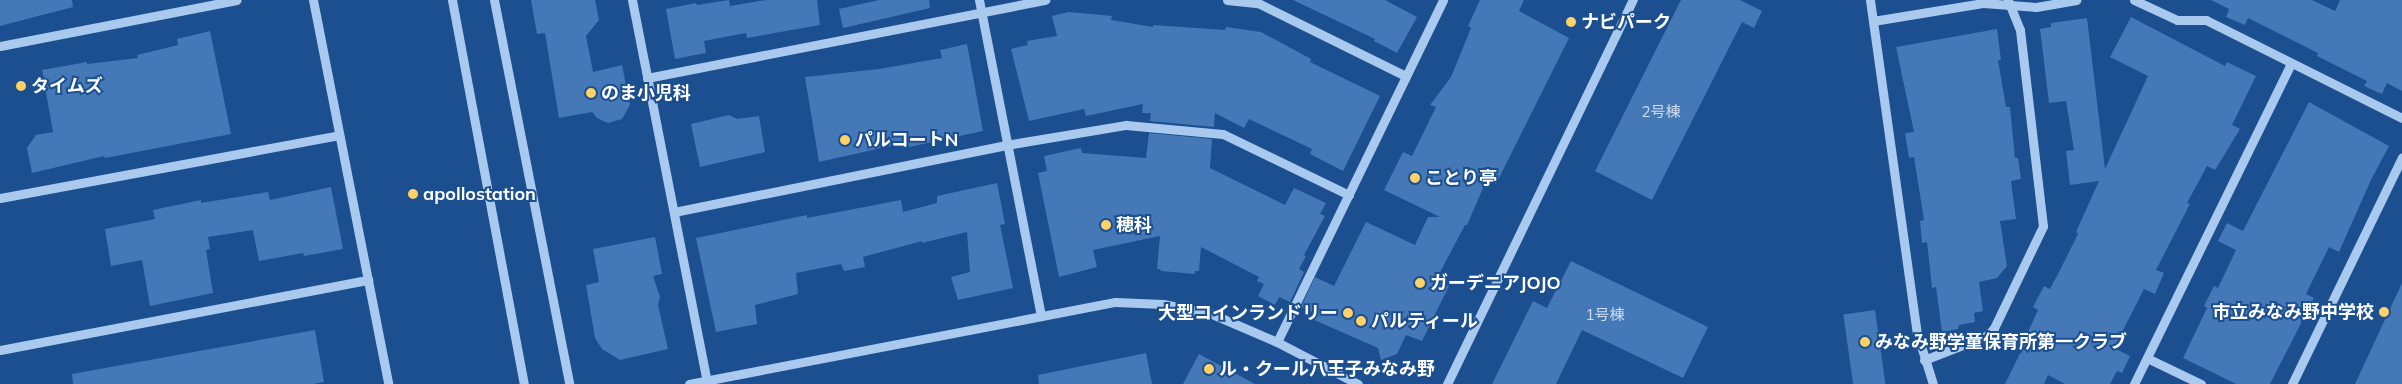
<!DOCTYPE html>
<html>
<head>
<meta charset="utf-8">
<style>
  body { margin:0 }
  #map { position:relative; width:2402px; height:384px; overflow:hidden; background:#1b4f8f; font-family:Mulish,"Noto Sans JP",sans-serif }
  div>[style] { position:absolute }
  .building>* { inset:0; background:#4478b7; transform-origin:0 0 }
  .minor>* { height:9px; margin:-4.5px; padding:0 4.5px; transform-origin:4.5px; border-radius:4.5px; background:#a9c9ee }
  .dots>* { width:14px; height:14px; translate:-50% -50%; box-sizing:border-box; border:2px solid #1b4f8f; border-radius:50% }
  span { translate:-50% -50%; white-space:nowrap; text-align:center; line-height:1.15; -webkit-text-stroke:4px #1b4f8f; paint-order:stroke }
  .number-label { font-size:15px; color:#d0dded }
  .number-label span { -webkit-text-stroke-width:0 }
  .poi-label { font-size:18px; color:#fff; font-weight:700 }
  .left { translate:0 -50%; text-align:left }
  .right { translate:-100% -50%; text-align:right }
</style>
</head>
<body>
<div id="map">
  <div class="building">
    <i style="clip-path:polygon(0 0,72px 0,73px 7px,0 26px)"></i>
    <i style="clip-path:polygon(531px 0,595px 0,599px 20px,586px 36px,593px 72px,622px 65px,630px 105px,622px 119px,608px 123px,597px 118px,592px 112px,559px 118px,545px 33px,537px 34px)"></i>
    <i style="clip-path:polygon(729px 0,730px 6px,766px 0,817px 0,820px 25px,747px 38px,746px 33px,704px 41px,706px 53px,675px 59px,666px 9px,696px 3px,697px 5px)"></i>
    <i style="clip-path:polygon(879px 0,929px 0,930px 8px,843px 28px,839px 9px)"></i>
    <i style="clip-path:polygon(1293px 0,1385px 0,1417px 17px,1397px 53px,1374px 41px,1375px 39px)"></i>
    <i style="clip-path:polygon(1480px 0,1524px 0,1519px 11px,1569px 38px,1496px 184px,1487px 179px,1467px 225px,1465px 225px,1436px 280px,1449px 286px,1422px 341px,1406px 335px,1397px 354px,1381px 360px,1378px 348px,1312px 319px,1314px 313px,1301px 307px,1315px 277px,1334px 286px,1366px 222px,1415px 245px,1428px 217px,1440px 217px,1384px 190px,1403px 152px,1412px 156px,1436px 107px,1430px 105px,1451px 77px,1471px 28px,1468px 26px)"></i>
    <i style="clip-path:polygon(1681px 0,1740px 0,1762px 11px,1754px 28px,1742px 22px,1652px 200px,1595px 171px)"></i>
    <i style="clip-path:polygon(2211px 0,2312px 0,2335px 11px,2340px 0,2402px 0,2402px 91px,2387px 83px,2382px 94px,2364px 86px,2367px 81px,2317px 56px,2318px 53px,2248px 18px,2245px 25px,2226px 17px,2229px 9px)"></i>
    <i style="clip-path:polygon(1069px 12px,1112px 16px,1111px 20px,1153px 27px,1153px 25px,1225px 30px,1226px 27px,1261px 32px,1311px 59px,1310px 62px,1380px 96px,1343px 171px,1310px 154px,1312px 149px,1249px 119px,1244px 128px,1215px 113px,1214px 127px,1150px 121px,1151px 113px,1142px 113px,1143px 104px,1086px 116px,1084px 109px,1029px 121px,1011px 49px,1028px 45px,1027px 41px,1057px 36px,1052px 16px)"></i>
    <i style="clip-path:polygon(2131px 17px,2225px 66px,2227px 62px,2256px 76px,2232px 125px,2240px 129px,2215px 170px,2207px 166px,2187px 203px,2190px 204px,2156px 270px,2164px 273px,2155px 294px,2144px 289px,2114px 348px,2130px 356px,2122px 373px,2117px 371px,2110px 384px,2065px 384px,2048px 375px,2044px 384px,2005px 384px,2029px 335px,2027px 334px,2038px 310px,2033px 307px,2044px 286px,2050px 289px,2059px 272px,2078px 234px,2076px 232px,2099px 181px,2070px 185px,2066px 151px,2074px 150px,2066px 101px,2049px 103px,2040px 29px,2051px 27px,2051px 23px,2087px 18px,2105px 169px,2148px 76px,2110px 57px)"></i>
    <i style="clip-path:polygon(1997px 29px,2001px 60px,1998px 60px,2006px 107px,2010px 107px,2015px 158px,2018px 158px,2021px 179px,2011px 181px,2016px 219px,2000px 221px,2007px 266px,1997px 278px,1979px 282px,1983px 311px,1974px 313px,1975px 322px,1959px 325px,1958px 329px,1942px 332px,1936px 287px,1932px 288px,1927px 242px,1922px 243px,1920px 221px,1924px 220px,1914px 157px,1909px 158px,1905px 133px,1914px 132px,1896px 47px)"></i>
    <i style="clip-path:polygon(210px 31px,231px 134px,105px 158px,104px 156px,32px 173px,27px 148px,36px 135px,53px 132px,42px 70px,87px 62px,87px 64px,138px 58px,137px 55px,178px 45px,177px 39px)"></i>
    <i style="clip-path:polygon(967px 44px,983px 131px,909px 147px,908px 142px,819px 162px,805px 77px,879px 69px,942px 58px,940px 50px)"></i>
    <i style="clip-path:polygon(2309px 102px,2389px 146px,2371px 180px,2339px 252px,2329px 247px,2306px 294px,2314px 298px,2270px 384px,2236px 384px,2183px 358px,2207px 308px,2204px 306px,2214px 286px,2218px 288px,2236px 250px,2218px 241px,2227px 223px,2243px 231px)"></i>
    <i style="clip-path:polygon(729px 115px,737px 119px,759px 116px,765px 152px,700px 167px,691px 124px)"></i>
    <i style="clip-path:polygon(1149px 133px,1212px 139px,1210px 168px,1285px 205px,1294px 188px,1326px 203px,1320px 214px,1325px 216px,1304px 255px,1306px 256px,1299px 269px,1304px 272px,1290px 302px,1279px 297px,1275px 305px,1258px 296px,1264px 284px,1257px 281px,1259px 277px,1201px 247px,1199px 271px,1195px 271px,1195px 274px,1161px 271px,1160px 269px,1157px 269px,1160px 236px,1093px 250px,1097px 267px,1059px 277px,1038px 173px,1047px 171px,1044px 156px,1081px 148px,1082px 153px,1146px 158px)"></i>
    <i style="clip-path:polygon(997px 183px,1005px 224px,1000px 225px,1013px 288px,958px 300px,951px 277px,970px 272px,967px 232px,922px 243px,922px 241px,863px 257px,865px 267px,844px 271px,841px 264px,796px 273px,798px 294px,755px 305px,757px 324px,716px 332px,696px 238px,807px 215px,807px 218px,901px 200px,903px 212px,937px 203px,937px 196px)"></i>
    <i style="clip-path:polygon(331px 187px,343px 249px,304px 256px,303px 253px,259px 261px,253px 230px,208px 237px,210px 249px,206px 250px,213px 293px,150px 306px,142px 260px,111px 266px,105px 229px,155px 219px,153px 210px,201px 200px,201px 203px,268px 192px,270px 200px)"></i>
    <i style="clip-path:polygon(655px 237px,662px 274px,653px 276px,660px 297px,658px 305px,668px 349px,620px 360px,602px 349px,595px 338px,586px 285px,599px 282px,593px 249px)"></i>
    <i style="clip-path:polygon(1571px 261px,1708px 327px,1683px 378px,1582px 330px,1556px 384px,1492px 384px,1533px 301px,1547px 308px)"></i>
    <i style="clip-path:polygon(2402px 283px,2402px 384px,2355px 384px)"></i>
    <i style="left:1875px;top:310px;width:75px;height:32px;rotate:82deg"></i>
    <i style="clip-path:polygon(315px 330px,324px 382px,314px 384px,73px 384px,72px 374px)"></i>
    <i style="clip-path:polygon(1146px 353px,1152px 384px,1039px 384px,1038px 375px)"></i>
    <i style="clip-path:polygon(1199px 354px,1255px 384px,1183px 384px)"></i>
  </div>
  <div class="minor">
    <i style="left:313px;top:0;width:391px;rotate:78.9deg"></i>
    <i style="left:452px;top:0;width:391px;rotate:79.4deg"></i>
    <i style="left:494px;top:0;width:391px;rotate:78.9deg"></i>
    <i style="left:632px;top:0;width:388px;rotate:78.9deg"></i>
    <i style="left:979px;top:0;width:322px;rotate:78.9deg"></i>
    <i style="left:1227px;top:0;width:31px;rotate:6deg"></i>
    <i style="left:1258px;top:3px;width:165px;rotate:26.3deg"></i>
    <i style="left:1870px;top:0;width:336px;rotate:82deg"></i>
    <i style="left:1917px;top:333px;width:53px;rotate:72.6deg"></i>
    <i style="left:2134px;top:0;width:47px;rotate:24.9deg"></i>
    <i style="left:2177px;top:20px;width:29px"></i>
    <i style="left:2206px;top:20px;width:219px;rotate:26.6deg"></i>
    <i style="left:1873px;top:21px;width:111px;rotate:-9.3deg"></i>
    <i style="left:1983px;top:3px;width:53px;rotate:4.3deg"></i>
    <i style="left:2036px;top:7px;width:41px;rotate:-9.9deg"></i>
    <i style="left:0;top:46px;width:241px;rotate:-11deg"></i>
    <i style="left:647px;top:78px;width:406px;rotate:-11.1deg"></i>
    <i style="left:0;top:198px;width:345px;rotate:-10.5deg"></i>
    <i style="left:674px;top:212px;width:339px;rotate:-11.4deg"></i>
    <i style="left:1006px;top:145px;width:122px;rotate:-9.5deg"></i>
    <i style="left:1126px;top:125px;width:97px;rotate:5.3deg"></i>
    <i style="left:1223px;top:134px;width:140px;rotate:25.8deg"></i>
    <i style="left:1277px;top:342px;width:380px;rotate:-64.1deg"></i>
    <i style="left:0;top:350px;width:375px;rotate:-10.8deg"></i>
    <i style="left:2147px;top:358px;width:60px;rotate:25.7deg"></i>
    <i style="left:1924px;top:360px;width:69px;rotate:-21.3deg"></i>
    <i style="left:1988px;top:335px;width:9px;rotate:-49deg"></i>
    <i style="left:1994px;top:328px;width:113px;rotate:-64.3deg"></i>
    <i style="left:2043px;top:226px;width:197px;rotate:-96.7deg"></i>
    <i style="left:2020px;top:30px;width:32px;rotate:-112deg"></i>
    <i style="left:689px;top:384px;width:434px;rotate:-10.9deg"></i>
    <i style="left:1115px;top:302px;width:48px;rotate:2.4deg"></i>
    <i style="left:1163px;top:304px;width:50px;rotate:11.5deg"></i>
    <i style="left:1212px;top:314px;width:71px;rotate:23.3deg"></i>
    <i style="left:1277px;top:342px;width:91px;rotate:27.4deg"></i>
    <i style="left:1447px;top:384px;width:427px;rotate:-64.2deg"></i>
    <i style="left:2134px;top:384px;width:356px;rotate:-63.9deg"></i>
    <i style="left:2292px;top:384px;width:252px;rotate:-64.1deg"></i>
  </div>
  <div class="dots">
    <i style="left:1571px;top:22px;background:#ffd166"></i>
    <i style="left:21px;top:86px;background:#ffd166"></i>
    <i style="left:591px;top:93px;background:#ffd166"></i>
    <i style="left:845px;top:140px;background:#ffd166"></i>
    <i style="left:1415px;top:178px;background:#ffd166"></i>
    <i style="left:413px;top:194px;background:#ffd166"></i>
    <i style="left:1106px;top:225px;background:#ffd166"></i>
    <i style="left:1420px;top:283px;background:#ffd166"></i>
    <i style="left:2384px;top:312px;background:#ffd166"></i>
    <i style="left:1348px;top:313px;background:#ffd166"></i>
    <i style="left:1361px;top:321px;background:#ffd166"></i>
    <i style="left:1865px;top:342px;background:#ffd166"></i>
    <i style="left:1209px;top:369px;background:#ffd166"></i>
  </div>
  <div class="number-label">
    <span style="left:1661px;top:112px">2号棟</span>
    <span style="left:1605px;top:315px">1号棟</span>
  </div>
  <div class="poi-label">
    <span class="left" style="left:1581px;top:22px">ナビパーク</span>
    <span class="left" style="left:31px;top:86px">タイムズ</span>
    <span class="left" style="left:601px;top:93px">のま小児科</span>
    <span class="left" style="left:855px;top:140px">パルコートN</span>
    <span class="left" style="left:1425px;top:178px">ことり亭</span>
    <span class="left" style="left:423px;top:194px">apollostation</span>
    <span class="left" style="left:1116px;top:225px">穂科</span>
    <span class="left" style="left:1430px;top:283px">ガーデニアJOJO</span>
    <span class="right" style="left:2374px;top:312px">市立みなみ野中学校</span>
    <span class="right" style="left:1338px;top:313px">大型コインランドリー</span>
    <span class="left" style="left:1371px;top:321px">パルティール</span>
    <span class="left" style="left:1875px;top:342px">みなみ野学童保育所第一クラブ</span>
    <span class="left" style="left:1219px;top:369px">ル・クール八王子みなみ野</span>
  </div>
</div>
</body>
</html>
